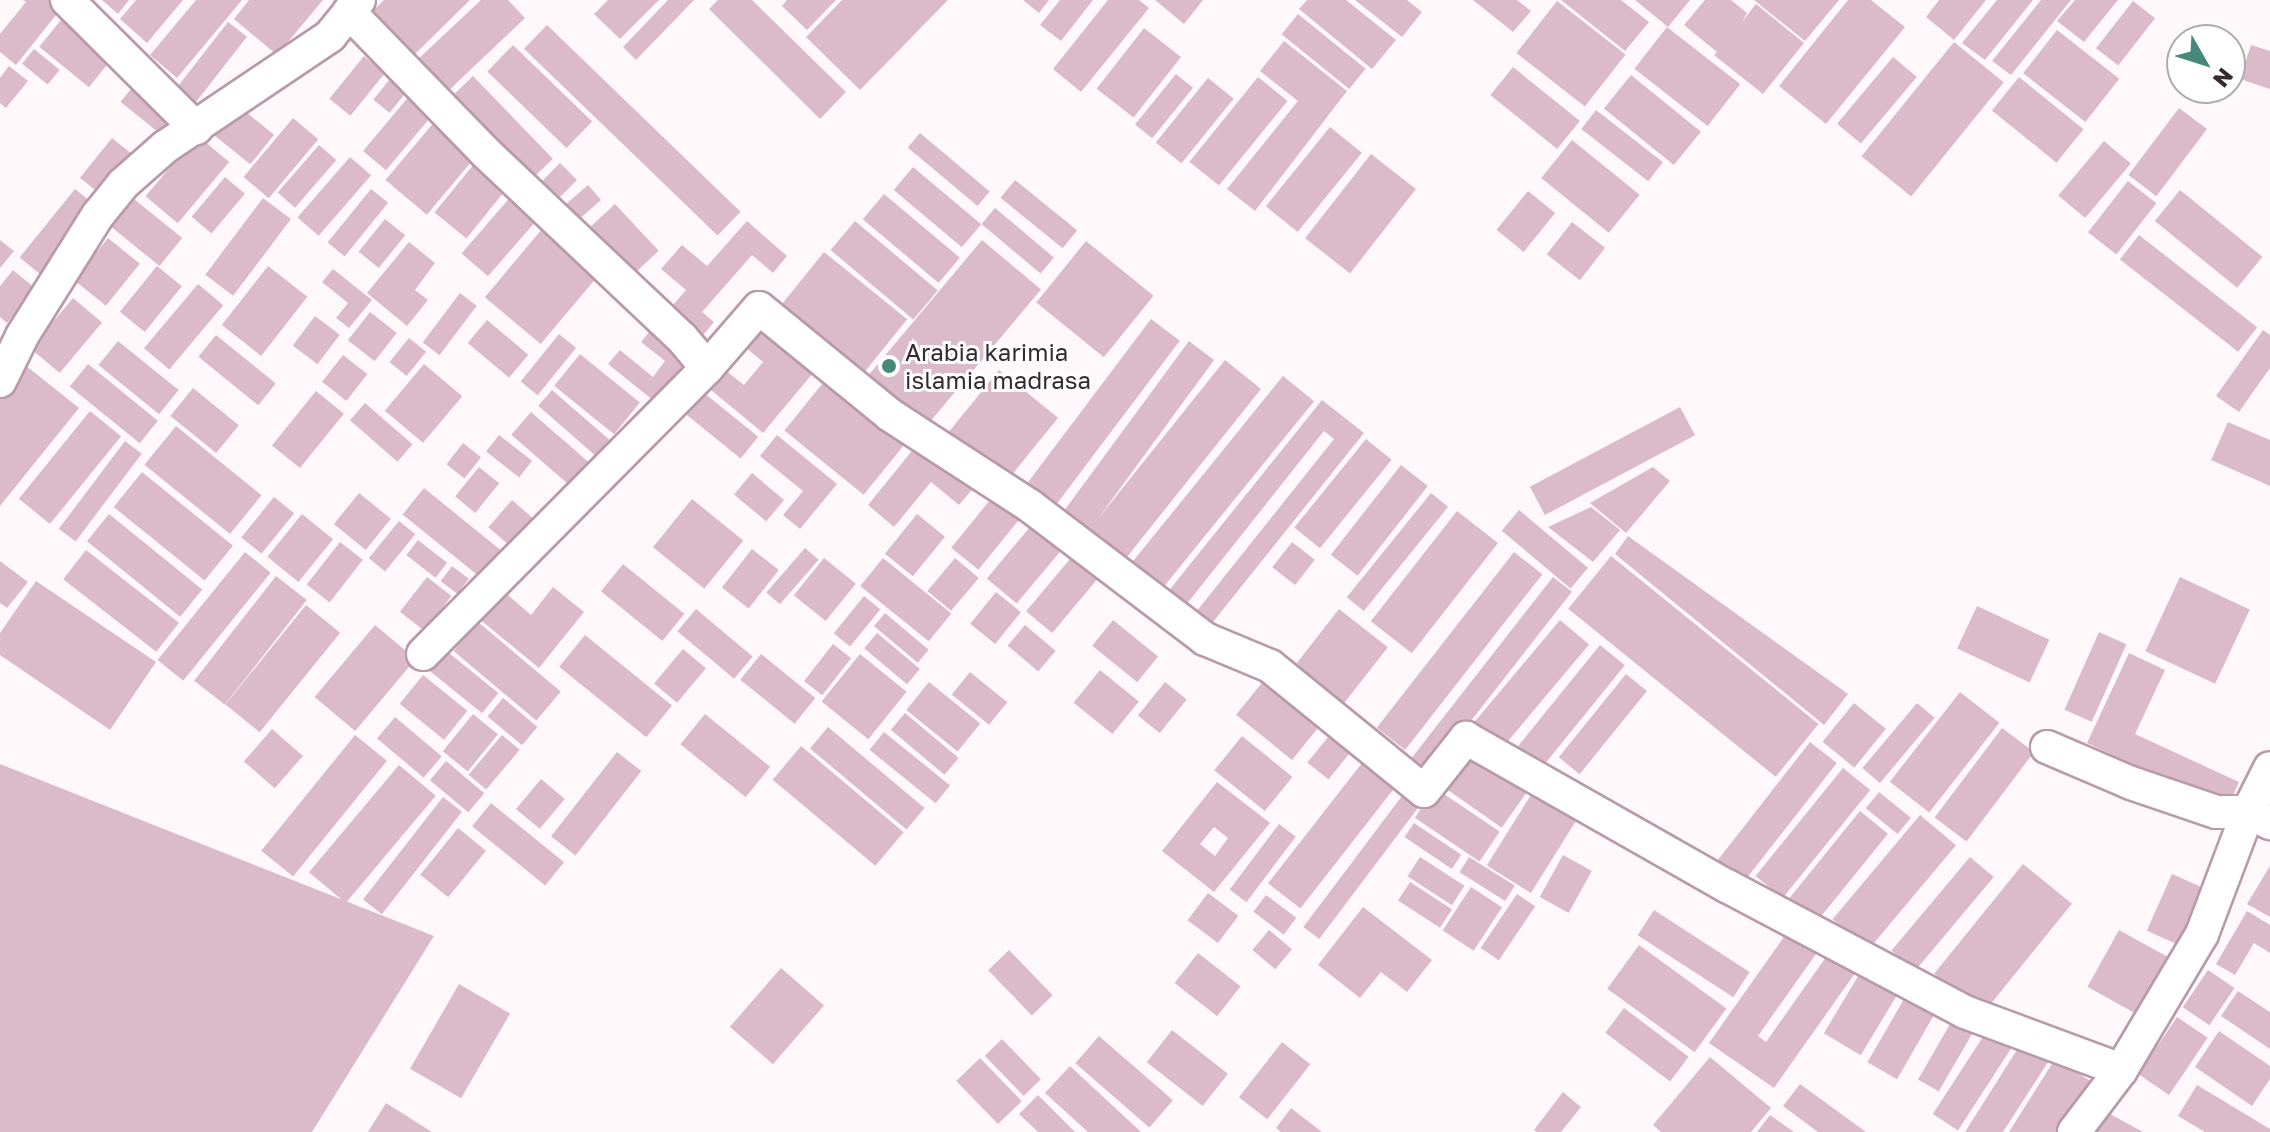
<!DOCTYPE html>
<html>
<head>
<meta charset="utf-8">
<style>
  body { margin:0 }
  #map { position:relative; width:2270px; height:1132px; overflow:hidden; background:#fff8fb; font-family:"Golos Text",sans-serif }
  div>[style] { position:absolute }
  .building>* { inset:0; background:#dbbaca; transform-origin:0 0 }
  .roads { filter:drop-shadow(2px 0 #b99aa9) drop-shadow(-2px 0 #b99aa9) drop-shadow(0 2px #b99aa9) drop-shadow(0 -2px #b99aa9) }
  .minor>* { height:32px; margin:-16px; padding:0 16px; transform-origin:16px; border-radius:16px; background:#fff }
  .dots>* { width:22px; height:22px; translate:-50% -50%; box-sizing:border-box; border:4px solid #fff; border-radius:50% }
  span { translate:-50% -50%; white-space:nowrap; text-align:center; line-height:1.15; -webkit-text-stroke:6px #fff; paint-order:stroke }
  .poi-label { font-size:24px; color:#362a30 }
  .left { translate:0 -50%; text-align:left }
  .north { position:absolute; left:2166px; top:24px; width:80px; height:80px; box-sizing:border-box; background:#fff; border:2px solid #afaaac; border-radius:50%; rotate:129deg; font-size:22px; font-weight:700; line-height:32px; text-align:center; color:#362a30 }
  .north::after { content:''; display:block; margin:auto; width:28px; height:36px; background:#46897c; clip-path:polygon(50% 0,100% 100%,50% 72%,0 100%) }
</style>
</head>
<body>
<div id="map">
  <div class="building">
    <i style="clip-path:polygon(23px 0,58px 0,64px 5px,16px 65px,0 52px,0 34px,26px 2px)"></i>
    <i style="clip-path:polygon(102px 0,129px 0,118px 14px)"></i>
    <i style="clip-path:polygon(136px 0,183px 0,147px 43px,120px 19px)"></i>
    <i style="clip-path:polygon(196px 0,242px 0,177px 78px,150px 55px)"></i>
    <i style="clip-path:polygon(249px 0,323px 0,277px 55px,234px 19px)"></i>
    <i style="clip-path:polygon(384px 0,470px 0,411px 58px,369px 15px)"></i>
    <i style="clip-path:polygon(481px 0,508px 0,525px 18px,445px 94px,414px 63px)"></i>
    <i style="clip-path:polygon(608px 0,659px 0,620px 39px,594px 14px)"></i>
    <i style="clip-path:polygon(668px 0,694px 0,636px 60px,623px 47px)"></i>
    <i style="clip-path:polygon(718px 0,752px 0,846px 92px,820px 119px,709px 9px)"></i>
    <i style="clip-path:polygon(787px 0,836px 0,807px 30px,782px 6px)"></i>
    <i style="clip-path:polygon(842px 0,948px 0,860px 90px,806px 37px)"></i>
    <i style="clip-path:polygon(1023px 0,1049px 0,1039px 13px)"></i>
    <i style="clip-path:polygon(1060px 0,1093px 0,1061px 41px,1040px 25px)"></i>
    <i style="clip-path:polygon(1108px 0,1139px 0,1149px 8px,1081px 92px,1053px 69px)"></i>
    <i style="clip-path:polygon(1155px 0,1203px 0,1184px 24px)"></i>
    <i style="clip-path:polygon(1307px 0,1346px 0,1396px 40px,1372px 69px,1299px 9px)"></i>
    <i style="clip-path:polygon(1355px 0,1407px 0,1422px 12px,1402px 37px)"></i>
    <i style="clip-path:polygon(1473px 0,1517px 0,1531px 11px,1513px 32px)"></i>
    <i style="clip-path:polygon(1561px 0,1621px 0,1649px 22px,1625px 51px)"></i>
    <i style="clip-path:polygon(1635px 0,1690px 0,1668px 27px)"></i>
    <i style="clip-path:polygon(1705px 0,1731px 0,1747px 13px,1742px 22px,1756px 4px,1804px 43px,1763px 94px,1714px 55px,1717px 52px,1684px 25px)"></i>
    <i style="clip-path:polygon(1754px 0,1839px 0,1805px 41px)"></i>
    <i style="clip-path:polygon(1848px 0,1871px 0,1905px 27px,1826px 124px,1779px 86px)"></i>
    <i style="clip-path:polygon(1939px 0,1986px 0,1954px 40px,1926px 17px)"></i>
    <i style="clip-path:polygon(1997px 0,2033px 0,1985px 60px,1962px 43px)"></i>
    <i style="clip-path:polygon(2041px 0,2071px 0,2011px 75px,1992px 61px)"></i>
    <i style="clip-path:polygon(2075px 0,2118px 0,2084px 42px,2057px 21px)"></i>
    <i style="left:1557px;top:1px;width:87px;height:66px;rotate:38deg"></i>
    <i style="left:2133px;top:1px;width:28px;height:60px;rotate:38deg"></i>
    <i style="left:1298px;top:14px;width:87px;height:26px;rotate:39deg"></i>
    <i style="left:65px;top:15px;width:64px;height:41px;rotate:39deg"></i>
    <i style="left:228px;top:22px;width:24px;height:89px;rotate:38deg"></i>
    <i style="left:547px;top:25px;width:269px;height:33px;rotate:44deg"></i>
    <i style="left:1667px;top:27px;width:93px;height:53px;rotate:38deg"></i>
    <i style="left:1144px;top:28px;width:47px;height:77px;rotate:38deg"></i>
    <i style="left:2057px;top:30px;width:79px;height:55px;rotate:38deg"></i>
    <i style="clip-path:polygon(1284px 41px,1347px 91px,1255px 211px,1227px 189px,1298px 101px,1260px 71px)"></i>
    <i style="left:1954px;top:42px;width:64px;height:147px;rotate:39deg"></i>
    <i style="left:513px;top:45px;width:110px;height:37px;rotate:44deg"></i>
    <i style="clip-path:polygon(2251px 45px,2270px 51px,2270px 89px,2240px 79px)"></i>
    <i style="left:34px;top:49px;width:33px;height:19px;rotate:39deg"></i>
    <i style="left:364px;top:56px;width:27px;height:55px;rotate:39deg"></i>
    <i style="left:1893px;top:57px;width:31px;height:87px;rotate:40deg"></i>
    <i style="clip-path:polygon(9px 66px,28px 81px,6px 108px,0 103px,0 78px)"></i>
    <i style="left:1513px;top:67px;width:86px;height:36px;rotate:39deg"></i>
    <i style="left:394px;top:74px;width:21px;height:33px;rotate:39deg"></i>
    <i style="left:1176px;top:74px;width:22px;height:65px;rotate:39deg"></i>
    <i style="left:1631px;top:75px;width:90px;height:43px;rotate:39deg"></i>
    <i style="left:473px;top:76px;width:115px;height:37px;rotate:46deg"></i>
    <i style="left:1258px;top:77px;width:38px;height:109px;rotate:39deg"></i>
    <i style="left:2019px;top:77px;width:83px;height:43px;rotate:39deg"></i>
    <i style="left:1208px;top:78px;width:33px;height:83px;rotate:39deg"></i>
    <i style="left:135px;top:84px;width:54px;height:23px;rotate:39deg"></i>
    <i style="left:410px;top:95px;width:30px;height:73px;rotate:40deg"></i>
    <i style="left:236px;top:104px;width:49px;height:38px;rotate:39deg"></i>
    <i style="left:2179px;top:108px;width:35px;height:84px;rotate:37deg"></i>
    <i style="left:1596px;top:110px;width:85px;height:24px;rotate:38deg"></i>
    <i style="left:293px;top:118px;width:33px;height:77px;rotate:40deg"></i>
    <i style="left:435px;top:121px;width:54px;height:77px;rotate:40deg"></i>
    <i style="left:1330px;top:127px;width:41px;height:102px;rotate:39deg"></i>
    <i style="left:920px;top:133px;width:91px;height:19px;rotate:40deg"></i>
    <i style="left:197px;top:135px;width:42px;height:80px;rotate:40deg"></i>
    <i style="left:112px;top:138px;width:28px;height:51px;rotate:39deg"></i>
    <i style="left:1572px;top:140px;width:87px;height:49px;rotate:39deg"></i>
    <i style="left:2104px;top:141px;width:35px;height:71px;rotate:40deg"></i>
    <i style="left:319px;top:145px;width:23px;height:63px;rotate:41deg"></i>
    <i style="left:1371px;top:154px;width:57px;height:107px;rotate:38deg"></i>
    <i style="left:350px;top:157px;width:28px;height:80px;rotate:41deg"></i>
    <i style="left:478px;top:159px;width:41px;height:69px;rotate:39deg"></i>
    <i style="left:560px;top:163px;width:24px;height:37px;rotate:45deg"></i>
    <i style="left:913px;top:167px;width:89px;height:30px;rotate:40deg"></i>
    <i style="left:225px;top:177px;width:26px;height:52px;rotate:40deg"></i>
    <i style="left:1015px;top:180px;width:80px;height:23px;rotate:39deg"></i>
    <i style="left:2128px;top:181px;width:36px;height:65px;rotate:38deg"></i>
    <i style="left:588px;top:185px;width:20px;height:35px;rotate:49deg"></i>
    <i style="left:75px;top:189px;width:27px;height:88px;rotate:39deg"></i>
    <i style="left:371px;top:189px;width:22px;height:69px;rotate:39deg"></i>
    <i style="left:2180px;top:190px;width:106px;height:40px;rotate:39deg"></i>
    <i style="left:1528px;top:191px;width:35px;height:50px;rotate:39deg"></i>
    <i style="left:514px;top:193px;width:35px;height:80px;rotate:41deg"></i>
    <i style="left:884px;top:194px;width:99px;height:33px;rotate:40deg"></i>
    <i style="left:263px;top:198px;width:35px;height:96px;rotate:37deg"></i>
    <i style="left:134px;top:199px;width:62px;height:36px;rotate:39deg"></i>
    <i style="left:615px;top:204px;width:64px;height:35px;rotate:47deg"></i>
    <i style="left:995px;top:208px;width:77px;height:21px;rotate:40deg"></i>
    <i style="left:385px;top:219px;width:26px;height:42px;rotate:39deg"></i>
    <i style="clip-path:polygon(747px 221px,787px 256px,773px 273px,752px 255px,702px 312px,714px 322px,699px 340px,667px 312px,686px 290px,661px 269px,682px 245px,707px 266px)"></i>
    <i style="left:855px;top:221px;width:108px;height:38px;rotate:40deg"></i>
    <i style="left:1572px;top:222px;width:42px;height:41px;rotate:38deg"></i>
    <i style="left:542px;top:229px;width:73px;height:89px;rotate:40deg"></i>
    <i style="left:2139px;top:235px;width:150px;height:31px;rotate:38deg"></i>
    <i style="left:108px;top:238px;width:41px;height:54px;rotate:39deg"></i>
    <i style="clip-path:polygon(0 240px,14px 251px,0 268px)"></i>
    <i style="left:982px;top:240px;width:77px;height:188px;rotate:40deg"></i>
    <i style="left:1086px;top:241px;width:87px;height:79px;rotate:39deg"></i>
    <i style="clip-path:polygon(409px 242px,435px 263px,415px 290px,428px 300px,407px 326px,367px 293px)"></i>
    <i style="left:824px;top:252px;width:107px;height:80px;rotate:39deg"></i>
    <i style="left:157px;top:266px;width:32px;height:59px;rotate:39deg"></i>
    <i style="left:268px;top:266px;width:50px;height:75px;rotate:38deg"></i>
    <i style="clip-path:polygon(333px 269px,372px 300px,349px 328px,336px 318px,348px 303px,322px 282px)"></i>
    <i style="clip-path:polygon(13px 270px,35px 288px,7px 323px,0 317px,0 286px)"></i>
    <i style="left:198px;top:284px;width:33px;height:84px;rotate:40deg"></i>
    <i style="left:460px;top:293px;width:21px;height:62px;rotate:37deg"></i>
    <i style="left:73px;top:298px;width:38px;height:66px;rotate:40deg"></i>
    <i style="left:370px;top:312px;width:34px;height:36px;rotate:38deg"></i>
    <i style="left:315px;top:316px;width:31px;height:37px;rotate:37deg"></i>
    <i style="clip-path:polygon(759px 319px,818px 367px,763px 433px,705px 385px,720px 366px,744px 385px,763px 362px,740px 343px)"></i>
    <i style="left:1151px;top:319px;width:36px;height:216px;rotate:37deg"></i>
    <i style="left:487px;top:320px;width:54px;height:30px;rotate:40deg"></i>
    <i style="clip-path:polygon(655px 325px,692px 354px,654px 401px,608px 364px,620px 350px,653px 377px,665px 361px,641px 342px)"></i>
    <i style="clip-path:polygon(2263px 330px,2270px 335px,2270px 368px,2239px 412px,2216px 396px)"></i>
    <i style="left:559px;top:334px;width:22px;height:61px;rotate:39deg"></i>
    <i style="left:216px;top:335px;width:77px;height:28px;rotate:39deg"></i>
    <i style="left:409px;top:338px;width:22px;height:31px;rotate:39deg"></i>
    <i style="left:118px;top:341px;width:78px;height:31px;rotate:39deg"></i>
    <i style="clip-path:polygon(1189px 341px,1214px 360px,1097px 520px,1225px 360px,1261px 389px,1123px 562px,1058px 519px)"></i>
    <i style="left:580px;top:354px;width:77px;height:41px;rotate:39deg"></i>
    <i style="left:343px;top:355px;width:31px;height:34px;rotate:38deg"></i>
    <i style="left:88px;top:364px;width:90px;height:29px;rotate:39deg"></i>
    <i style="left:424px;top:364px;width:50px;height:61px;rotate:40deg"></i>
    <i style="clip-path:polygon(25px 365px,79px 408px,0 506px,0 396px)"></i>
    <i style="left:999px;top:370px;width:76px;height:87px;rotate:39deg"></i>
    <i style="left:831px;top:373px;width:102px;height:74px;rotate:39deg"></i>
    <i style="left:1283px;top:376px;width:40px;height:252px;rotate:39deg"></i>
    <i style="left:693px;top:384px;width:84px;height:28px;rotate:39deg"></i>
    <i style="left:193px;top:388px;width:59px;height:36px;rotate:39deg"></i>
    <i style="left:552px;top:390px;width:76px;height:21px;rotate:41deg"></i>
    <i style="left:316px;top:391px;width:36px;height:70px;rotate:39deg"></i>
    <i style="clip-path:polygon(evenodd,1322px 400px,1364px 433px,1205px 632px,1163px 598px,1322px 400px,1324px 431px,1334px 439px,1196px 612px,1186px 605px,1324px 431px)"></i>
    <i style="left:365px;top:403px;width:63px;height:23px;rotate:41deg"></i>
    <i style="left:1680px;top:407px;width:32px;height:170px;rotate:62deg"></i>
    <i style="left:90px;top:411px;width:40px;height:113px;rotate:39deg"></i>
    <i style="left:531px;top:412px;width:77px;height:30px;rotate:41deg"></i>
    <i style="clip-path:polygon(2228px 422px,2270px 440px,2270px 486px,2211px 460px)"></i>
    <i style="left:176px;top:426px;width:110px;height:50px;rotate:39deg"></i>
    <i style="left:499px;top:435px;width:42px;height:21px;rotate:38deg"></i>
    <i style="clip-path:polygon(777px 435px,837px 484px,800px 529px,783px 515px,803px 491px,760px 456px)"></i>
    <i style="left:1366px;top:439px;width:33px;height:114px;rotate:39deg"></i>
    <i style="left:125px;top:441px;width:21px;height:110px;rotate:37deg"></i>
    <i style="clip-path:polygon(920px 441px,975px 486px,959px 505px,931px 482px,894px 527px,868px 505px)"></i>
    <i style="left:463px;top:443px;width:23px;height:27px;rotate:38deg"></i>
    <i style="left:1401px;top:465px;width:34px;height:114px;rotate:38deg"></i>
    <i style="left:479px;top:467px;width:26px;height:38px;rotate:39deg"></i>
    <i style="clip-path:polygon(1653px 467px,1670px 481px,1626px 533px,1590px 503px)"></i>
    <i style="left:142px;top:472px;width:117px;height:45px;rotate:39deg"></i>
    <i style="left:752px;top:473px;width:42px;height:28px;rotate:40deg"></i>
    <i style="left:424px;top:488px;width:107px;height:34px;rotate:39deg"></i>
    <i style="left:359px;top:493px;width:41px;height:40px;rotate:39deg"></i>
    <i style="left:1431px;top:493px;width:22px;height:134px;rotate:39deg"></i>
    <i style="left:994px;top:495px;width:35px;height:68px;rotate:39deg"></i>
    <i style="left:274px;top:497px;width:26px;height:52px;rotate:39deg"></i>
    <i style="left:692px;top:499px;width:66px;height:62px;rotate:39deg"></i>
    <i style="left:512px;top:500px;width:29px;height:36px;rotate:41deg"></i>
    <i style="clip-path:polygon(1591px 507px,1620px 530px,1593px 562px,1548px 527px)"></i>
    <i style="left:1519px;top:510px;width:90px;height:27px;rotate:40deg"></i>
    <i style="left:1457px;top:511px;width:52px;height:140px;rotate:38deg"></i>
    <i style="left:109px;top:514px;width:120px;height:35px;rotate:39deg"></i>
    <i style="left:302px;top:514px;width:40px;height:55px;rotate:39deg"></i>
    <i style="left:917px;top:514px;width:36px;height:51px;rotate:39deg"></i>
    <i style="left:399px;top:521px;width:21px;height:48px;rotate:39deg"></i>
    <i style="left:1035px;top:521px;width:39px;height:75px;rotate:40deg"></i>
    <i style="clip-path:polygon(1628px 536px,1848px 694px,1824px 725px,1615px 554px)"></i>
    <i style="left:418px;top:540px;width:37px;height:19px;rotate:38deg"></i>
    <i style="left:340px;top:542px;width:29px;height:54px;rotate:38deg"></i>
    <i style="left:1292px;top:542px;width:29px;height:32px;rotate:38deg"></i>
    <i style="left:805px;top:548px;width:18px;height:59px;rotate:41deg"></i>
    <i style="left:752px;top:549px;width:34px;height:49px;rotate:38deg"></i>
    <i style="left:86px;top:550px;width:118px;height:37px;rotate:38deg"></i>
    <i style="left:245px;top:552px;width:33px;height:139px;rotate:39deg"></i>
    <i style="left:1514px;top:552px;width:36px;height:223px;rotate:38deg"></i>
    <i style="left:1075px;top:553px;width:34px;height:76px;rotate:40deg"></i>
    <i style="left:1611px;top:556px;width:267px;height:68px;rotate:39deg"></i>
    <i style="left:824px;top:558px;width:41px;height:48px;rotate:39deg"></i>
    <i style="left:883px;top:558px;width:88px;height:36px;rotate:39deg"></i>
    <i style="left:955px;top:558px;width:31px;height:43px;rotate:40deg"></i>
    <i style="clip-path:polygon(0 561px,28px 582px,7px 608px,0 603px)"></i>
    <i style="left:623px;top:564px;width:79px;height:35px;rotate:39deg"></i>
    <i style="left:452px;top:566px;width:21px;height:19px;rotate:37deg"></i>
    <i style="left:276px;top:576px;width:39px;height:133px;rotate:38deg"></i>
    <i style="left:427px;top:577px;width:31px;height:44px;rotate:38deg"></i>
    <i style="left:1553px;top:577px;width:24px;height:238px;rotate:38deg"></i>
    <i style="left:2180px;top:577px;width:77px;height:82px;rotate:25deg"></i>
    <i style="clip-path:polygon(36px 581px,156px 662px,110px 730px,0 655px,0 633px)"></i>
    <i style="clip-path:polygon(553px 587px,584px 612px,539px 668px,478px 618px,501px 589px,531px 615px)"></i>
    <i style="left:996px;top:592px;width:32px;height:41px;rotate:39deg"></i>
    <i style="left:864px;top:596px;width:21px;height:48px;rotate:39deg"></i>
    <i style="left:306px;top:605px;width:44px;height:128px;rotate:39deg"></i>
    <i style="left:1977px;top:606px;width:80px;height:47px;rotate:25deg"></i>
    <i style="left:696px;top:609px;width:74px;height:29px;rotate:40deg"></i>
    <i style="left:1339px;top:609px;width:62px;height:76px;rotate:38deg"></i>
    <i style="left:885px;top:613px;width:57px;height:17px;rotate:40deg"></i>
    <i style="left:1113px;top:620px;width:58px;height:33px;rotate:39deg"></i>
    <i style="left:1560px;top:620px;width:38px;height:143px;rotate:40deg"></i>
    <i style="left:478px;top:622px;width:108px;height:38px;rotate:40deg"></i>
    <i style="left:375px;top:625px;width:53px;height:94px;rotate:40deg"></i>
    <i style="left:1025px;top:625px;width:40px;height:27px;rotate:40deg"></i>
    <i style="left:2099px;top:632px;width:30px;height:85px;rotate:24deg"></i>
    <i style="left:877px;top:633px;width:56px;height:20px;rotate:40deg"></i>
    <i style="left:585px;top:635px;width:112px;height:41px;rotate:39deg"></i>
    <i style="left:833px;top:644px;width:23px;height:47px;rotate:38deg"></i>
    <i style="left:1600px;top:645px;width:32px;height:134px;rotate:39deg"></i>
    <i style="left:444px;top:649px;width:70px;height:26px;rotate:39deg"></i>
    <i style="left:683px;top:649px;width:30px;height:45px;rotate:40deg"></i>
    <i style="clip-path:polygon(2129px 653px,2165px 670px,2135px 734px,2239px 782px,2227px 809px,2087px 743px)"></i>
    <i style="left:761px;top:654px;width:70px;height:33px;rotate:39deg"></i>
    <i style="left:860px;top:654px;width:60px;height:61px;rotate:39deg"></i>
    <i style="left:1100px;top:670px;width:50px;height:42px;rotate:39deg"></i>
    <i style="left:970px;top:672px;width:48px;height:29px;rotate:39deg"></i>
    <i style="left:1626px;top:674px;width:27px;height:107px;rotate:39deg"></i>
    <i style="left:423px;top:675px;width:57px;height:37px;rotate:39deg"></i>
    <i style="left:1265px;top:679px;width:72px;height:46px;rotate:39deg"></i>
    <i style="left:929px;top:682px;width:66px;height:36px;rotate:39deg"></i>
    <i style="left:1165px;top:682px;width:28px;height:43px;rotate:39deg"></i>
    <i style="left:1960px;top:692px;width:50px;height:114px;rotate:38deg"></i>
    <i style="left:503px;top:698px;width:45px;height:24px;rotate:40deg"></i>
    <i style="left:1854px;top:703px;width:41px;height:50px;rotate:39deg"></i>
    <i style="left:1917px;top:703px;width:23px;height:85px;rotate:40deg"></i>
    <i style="left:905px;top:713px;width:70px;height:22px;rotate:40deg"></i>
    <i style="left:473px;top:714px;width:32px;height:48px;rotate:39deg"></i>
    <i style="left:705px;top:714px;width:84px;height:39px;rotate:39deg"></i>
    <i style="left:395px;top:717px;width:61px;height:28px;rotate:40deg"></i>
    <i style="left:1337px;top:726px;width:27px;height:47px;rotate:39deg"></i>
    <i style="left:828px;top:727px;width:126px;height:28px;rotate:40deg"></i>
    <i style="left:2002px;top:728px;width:40px;height:112px;rotate:37deg"></i>
    <i style="left:272px;top:729px;width:41px;height:43px;rotate:41deg"></i>
    <i style="left:884px;top:732px;width:85px;height:23px;rotate:39deg"></i>
    <i style="left:355px;top:735px;width:41px;height:149px;rotate:39deg"></i>
    <i style="left:502px;top:735px;width:23px;height:52px;rotate:40deg"></i>
    <i style="left:1242px;top:736px;width:65px;height:44px;rotate:39deg"></i>
    <i style="left:1810px;top:742px;width:34px;height:151px;rotate:38deg"></i>
    <i style="left:1464px;top:744px;width:79px;height:47px;rotate:35deg"></i>
    <i style="left:801px;top:746px;width:134px;height:44px;rotate:40deg"></i>
    <i style="left:617px;top:752px;width:31px;height:107px;rotate:38deg"></i>
    <i style="left:1369px;top:754px;width:41px;height:164px;rotate:38deg"></i>
    <i style="left:446px;top:761px;width:50px;height:25px;rotate:40deg"></i>
    <i style="clip-path:polygon(0 764px,434px 936px,312px 1132px,0 1132px)"></i>
    <i style="left:399px;top:765px;width:48px;height:140px;rotate:40deg"></i>
    <i style="left:1843px;top:768px;width:35px;height:139px;rotate:39deg"></i>
    <i style="left:541px;top:779px;width:31px;height:39px;rotate:40deg"></i>
    <i style="clip-path:polygon(evenodd,1217px 782px,1270px 823px,1214px 892px,1162px 851px,1217px 782px,1214px 827px,1228px 838px,1215px 856px,1200px 844px,1214px 827px)"></i>
    <i style="left:1408px;top:788px;width:20px;height:174px;rotate:37deg"></i>
    <i style="left:1435px;top:788px;width:78px;height:36px;rotate:34deg"></i>
    <i style="left:1534px;top:790px;width:52px;height:89px;rotate:32deg"></i>
    <i style="left:1879px;top:792px;width:41px;height:21px;rotate:39deg"></i>
    <i style="left:443px;top:797px;width:24px;height:130px;rotate:38deg"></i>
    <i style="left:491px;top:803px;width:94px;height:30px;rotate:39deg"></i>
    <i style="left:1860px;top:811px;width:36px;height:112px;rotate:39deg"></i>
    <i style="left:1920px;top:815px;width:47px;height:136px;rotate:40deg"></i>
    <i style="left:1414px;top:823px;width:57px;height:17px;rotate:34deg"></i>
    <i style="left:1279px;top:824px;width:21px;height:82px;rotate:37deg"></i>
    <i style="left:458px;top:828px;width:36px;height:60px;rotate:39deg"></i>
    <i style="left:1563px;top:855px;width:33px;height:48px;rotate:29deg"></i>
    <i style="left:1420px;top:857px;width:53px;height:23px;rotate:33deg"></i>
    <i style="left:1469px;top:857px;width:54px;height:18px;rotate:32deg"></i>
    <i style="left:1970px;top:857px;width:31px;height:122px;rotate:40deg"></i>
    <i style="left:2023px;top:864px;width:63px;height:141px;rotate:39deg"></i>
    <i style="clip-path:polygon(2270px 866px,2270px 917px,2247px 904px)"></i>
    <i style="left:2172px;top:874px;width:34px;height:62px;rotate:24deg"></i>
    <i style="left:1410px;top:882px;width:50px;height:22px;rotate:33deg"></i>
    <i style="left:1471px;top:887px;width:37px;height:52px;rotate:33deg"></i>
    <i style="left:1208px;top:893px;width:38px;height:34px;rotate:37deg"></i>
    <i style="left:1517px;top:894px;width:22px;height:65px;rotate:34deg"></i>
    <i style="left:1266px;top:895px;width:38px;height:21px;rotate:37deg"></i>
    <i style="clip-path:polygon(1363px 907px,1432px 960px,1407px 992px,1381px 972px,1360px 998px,1318px 965px)"></i>
    <i style="left:1654px;top:910px;width:114px;height:30px;rotate:33deg"></i>
    <i style="clip-path:polygon(2247px 911px,2270px 925px,2270px 953px,2254px 943px,2235px 975px,2216px 964px)"></i>
    <i style="clip-path:polygon(1793px 924px,1823px 944px,1758px 1036px,1766px 1042px,1831px 950px,1858px 969px,1774px 1088px,1709px 1043px)"></i>
    <i style="left:1269px;top:930px;width:30px;height:26px;rotate:40deg"></i>
    <i style="left:2119px;top:930px;width:62px;height:65px;rotate:29deg"></i>
    <i style="left:1639px;top:945px;width:108px;height:54px;rotate:36deg"></i>
    <i style="left:1009px;top:950px;width:63px;height:29px;rotate:46deg"></i>
    <i style="left:1198px;top:953px;width:54px;height:38px;rotate:38deg"></i>
    <i style="left:781px;top:968px;width:57px;height:78px;rotate:41deg"></i>
    <i style="left:1863px;top:968px;width:43px;height:76px;rotate:31deg"></i>
    <i style="left:2208px;top:970px;width:32px;height:45px;rotate:34deg"></i>
    <i style="left:459px;top:984px;width:59px;height:98px;rotate:30deg"></i>
    <i style="clip-path:polygon(2238px 991px,2270px 1012px,2270px 1049px,2221px 1016px)"></i>
    <i style="left:1904px;top:999px;width:34px;height:73px;rotate:30deg"></i>
    <i style="left:1624px;top:1008px;width:81px;height:31px;rotate:37deg"></i>
    <i style="left:1957px;top:1012px;width:24px;height:78px;rotate:30deg"></i>
    <i style="left:2177px;top:1017px;width:37px;height:69px;rotate:34deg"></i>
    <i style="left:1990px;top:1026px;width:30px;height:105px;rotate:33deg"></i>
    <i style="left:1172px;top:1030px;width:71px;height:41px;rotate:38deg"></i>
    <i style="clip-path:polygon(2219px 1031px,2270px 1066px,2270px 1079px,2252px 1106px,2195px 1067px)"></i>
    <i style="left:1099px;top:1036px;width:98px;height:36px;rotate:41deg"></i>
    <i style="left:1002px;top:1039px;width:56px;height:24px;rotate:46deg"></i>
    <i style="left:1282px;top:1042px;width:36px;height:70px;rotate:38deg"></i>
    <i style="clip-path:polygon(2020px 1045px,2048px 1062px,2003px 1132px,1965px 1132px)"></i>
    <i style="clip-path:polygon(1710px 1057px,1771px 1108px,1751px 1132px,1661px 1132px,1653px 1125px)"></i>
    <i style="left:980px;top:1058px;width:60px;height:33px;rotate:46deg"></i>
    <i style="clip-path:polygon(2055px 1059px,2092px 1082px,2060px 1132px,2009px 1132px)"></i>
    <i style="clip-path:polygon(1070px 1066px,1141px 1132px,1088px 1132px,1045px 1093px)"></i>
    <i style="clip-path:polygon(1800px 1084px,1866px 1132px,1818px 1132px,1783px 1106px)"></i>
    <i style="clip-path:polygon(2197px 1085px,2270px 1129px,2270px 1132px,2205px 1132px,2178px 1116px)"></i>
    <i style="clip-path:polygon(1563px 1092px,1581px 1107px,1561px 1132px,1537px 1132px,1534px 1130px)"></i>
    <i style="clip-path:polygon(1038px 1095px,1075px 1132px,1038px 1132px,1019px 1114px)"></i>
    <i style="clip-path:polygon(386px 1103px,432px 1132px,368px 1132px)"></i>
    <i style="clip-path:polygon(1291px 1108px,1322px 1132px,1281px 1132px,1276px 1128px)"></i>
    <i style="clip-path:polygon(2101px 1109px,2143px 1132px,2088px 1132px)"></i>
    <i style="clip-path:polygon(1770px 1115px,1794px 1132px,1757px 1132px)"></i>
  </div>
  <div class="roads">
    <div class="minor">
      <i style="left:67px;top:0;width:182px;rotate:44.8deg"></i>
      <i style="left:349px;top:12px;width:195px;rotate:45.8deg"></i>
      <i style="left:485px;top:152px;width:271px;rotate:43.4deg"></i>
      <i style="left:682px;top:338px;width:39px;rotate:50deg"></i>
      <i style="left:707px;top:368px;width:403px;rotate:134.8deg"></i>
      <i style="left:707px;top:368px;width:79px;rotate:-49.1deg"></i>
      <i style="left:759px;top:308px;width:169px;rotate:39.2deg"></i>
      <i style="left:890px;top:415px;width:167px;rotate:33deg"></i>
      <i style="left:1030px;top:506px;width:220px;rotate:37.2deg"></i>
      <i style="left:1205px;top:639px;width:70px;rotate:22.6deg"></i>
      <i style="left:1270px;top:666px;width:198px;rotate:39.1deg"></i>
      <i style="left:1424px;top:791px;width:68px;rotate:-51.6deg"></i>
      <i style="left:1466px;top:738px;width:300px;rotate:29.6deg"></i>
      <i style="left:1727px;top:886px;width:269px;rotate:27.9deg"></i>
      <i style="left:1965px;top:1012px;width:166px;rotate:20.4deg"></i>
      <i style="left:0;top:381px;width:50px;rotate:-63.9deg"></i>
      <i style="left:22px;top:336px;width:143px;rotate:-57.9deg"></i>
      <i style="left:98px;top:215px;width:40px;rotate:-51deg"></i>
      <i style="left:123px;top:184px;width:56px;rotate:-41.4deg"></i>
      <i style="left:165px;top:147px;width:199px;rotate:-33.9deg"></i>
      <i style="left:330px;top:36px;width:46px;rotate:-51.1deg"></i>
      <i style="left:2047px;top:747px;width:91px;rotate:23.2deg"></i>
      <i style="left:2131px;top:783px;width:90px;rotate:18.8deg"></i>
      <i style="left:2216px;top:812px;width:32px"></i>
      <i style="left:2248px;top:812px;width:25px;rotate:27deg"></i>
      <i style="left:2074px;top:1132px;width:78px;rotate:-52.8deg"></i>
      <i style="left:2121px;top:1070px;width:158px;rotate:-59.2deg"></i>
      <i style="left:2202px;top:934px;width:130px;rotate:-69.3deg"></i>
      <i style="left:2248px;top:812px;width:49px;rotate:-63.4deg"></i>
    </div>
  </div>
  <div class="dots">
    <i style="left:889px;top:366px;background:#46897c"></i>
  </div>
  <div class="poi-label">
    <span class="left" style="left:905px;top:366px">Arabia karimia<br>islamia madrasa</span>
  </div>
  <div class="north">N</div>
</div>
</body>
</html>
